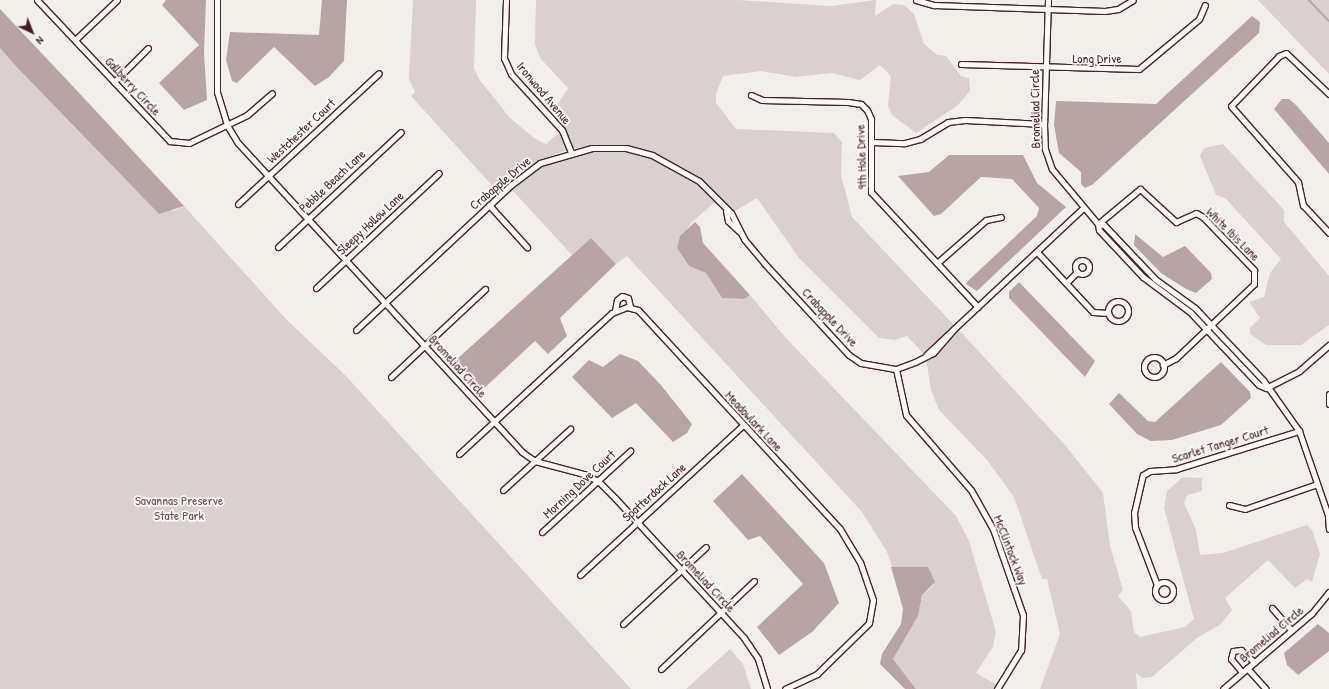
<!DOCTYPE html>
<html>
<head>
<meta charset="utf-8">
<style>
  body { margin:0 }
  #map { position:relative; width:1329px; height:689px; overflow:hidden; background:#f2efeb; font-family:"Patrick Hand",sans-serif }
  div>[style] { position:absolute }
  .green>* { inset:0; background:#d9d0cf }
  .water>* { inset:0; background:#b7a5a6 }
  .stream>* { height:1.5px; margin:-0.75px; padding:0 0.75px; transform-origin:0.75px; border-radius:0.75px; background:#b7a5a6 }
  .roads { filter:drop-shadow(1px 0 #4a1f2b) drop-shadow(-1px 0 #4a1f2b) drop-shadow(0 1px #4a1f2b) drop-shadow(0 -1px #4a1f2b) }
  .street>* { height:5px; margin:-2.5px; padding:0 2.5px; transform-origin:2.5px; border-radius:2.5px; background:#fdfcf7 }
  .street>.ring { margin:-2.5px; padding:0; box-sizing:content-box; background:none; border:5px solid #fdfcf7; border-radius:50% }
  span { translate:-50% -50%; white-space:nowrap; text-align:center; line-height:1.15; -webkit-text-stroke:3.5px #fdfcf7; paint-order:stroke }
  .street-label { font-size:13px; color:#4a1f2b }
  .park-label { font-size:13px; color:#6e4b54 }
  .north { position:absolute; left:12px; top:12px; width:40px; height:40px; -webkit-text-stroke:3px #fdfcf7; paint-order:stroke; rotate:137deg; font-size:11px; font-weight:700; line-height:16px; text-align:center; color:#4a1f2b }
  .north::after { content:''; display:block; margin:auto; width:14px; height:18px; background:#4a1f2b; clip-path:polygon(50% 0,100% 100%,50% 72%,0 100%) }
</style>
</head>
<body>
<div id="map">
  <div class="green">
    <i style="clip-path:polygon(413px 0,476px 0,474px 68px,479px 79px,510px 118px,534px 138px,546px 144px,560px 132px,567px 150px,538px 161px,498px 192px,411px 96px,415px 92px,409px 79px)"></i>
    <i style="clip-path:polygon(536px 0,738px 0,831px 6px,876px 0,875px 16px,893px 4px,904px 5px,914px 14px,924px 44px,937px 55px,946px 56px,961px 76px,969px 78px,970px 91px,957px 106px,916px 133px,892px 115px,888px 106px,891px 76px,880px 65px,860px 80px,831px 73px,796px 77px,761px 71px,723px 76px,716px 94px,716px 103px,736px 129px,834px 133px,842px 142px,841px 175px,852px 217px,954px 325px,923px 353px,907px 336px,895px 340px,879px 338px,799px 258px,757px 198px,733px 212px,701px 179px,653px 152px,626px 145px,573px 148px,562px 126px,564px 112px,558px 104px,568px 88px,540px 58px,535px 44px)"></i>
    <i style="clip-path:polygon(1258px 0,1329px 0,1329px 74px,1300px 44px)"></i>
    <i style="clip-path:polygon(0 48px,98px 150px,173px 211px,184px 206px,286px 319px,346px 376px,631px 689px,0 689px)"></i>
    <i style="clip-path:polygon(1223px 144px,1284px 210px,1284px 222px,1329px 276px,1329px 325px,1301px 345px,1266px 345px,1250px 334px,1250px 328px,1260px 318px,1249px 302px,1264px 297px,1270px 273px,1281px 259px,1225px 198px,1216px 195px,1200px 156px,1204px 148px)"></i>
    <i style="clip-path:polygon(593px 151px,626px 151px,651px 157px,697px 183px,715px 202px,690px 224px,677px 248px,689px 266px,706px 273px,722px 298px,744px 299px,750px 295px,785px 337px,956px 516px,969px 541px,996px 632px,993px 647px,976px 673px,997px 685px,994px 689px,916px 689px,893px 659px,918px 616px,922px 595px,934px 585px,913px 568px,892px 567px,887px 552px,862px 512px,627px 256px,616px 264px,591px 238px,572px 255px,513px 191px,503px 197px,542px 166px)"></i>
    <i style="clip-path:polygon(958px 329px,1065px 445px,1103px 493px,1110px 546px,1123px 590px,1118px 596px,1131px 611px,1134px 632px,1140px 637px,1185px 627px,1194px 619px,1164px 508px,1167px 491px,1183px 477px,1202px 478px,1202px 491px,1187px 495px,1184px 503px,1196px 530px,1200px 555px,1223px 553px,1307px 525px,1312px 530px,1320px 554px,1312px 582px,1307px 579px,1295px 588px,1268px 560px,1225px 598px,1232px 610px,1221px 624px,1197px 638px,1152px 677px,1142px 678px,1136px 673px,1137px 689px,1040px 689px,1060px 634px,1047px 579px,1042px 579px,1014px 497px,987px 460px,939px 410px,931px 390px,926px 359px,948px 343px)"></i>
    <i style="clip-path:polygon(730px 649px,743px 664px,751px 689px,686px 689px)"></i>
  </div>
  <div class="water">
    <i style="clip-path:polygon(166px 0,206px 0,204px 53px,207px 100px,184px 110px,159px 83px,199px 45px,162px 5px)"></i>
    <i style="clip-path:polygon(322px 0,347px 0,344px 61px,329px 77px,315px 86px,274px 47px,237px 83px,232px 81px,226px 60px,230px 32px,319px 35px)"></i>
    <i style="clip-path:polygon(0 9px,82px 96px,184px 206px,159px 214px,15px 65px,0 48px)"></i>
    <i style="clip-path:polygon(1252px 16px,1260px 22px,1259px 33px,1092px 185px,1085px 188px,1081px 184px,1081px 172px,1059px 153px,1054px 125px,1056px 101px,1156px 104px)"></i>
    <i style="clip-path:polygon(1282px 99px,1289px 99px,1296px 105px,1329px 143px,1329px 174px,1274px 109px)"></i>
    <i style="clip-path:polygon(949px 155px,1023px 155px,1037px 183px,1066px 207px,977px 291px,966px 284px,968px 281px,1037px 216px,1039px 208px,1012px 179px,981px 177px,941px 214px,934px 216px,898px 176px,929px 172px)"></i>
    <i style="clip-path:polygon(695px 222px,700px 227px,703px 243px,750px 295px,744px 299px,722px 298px,706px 273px,689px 266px,677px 248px,680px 236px)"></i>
    <i style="clip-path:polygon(1135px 234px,1163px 257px,1185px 246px,1211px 273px,1212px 279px,1196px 293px,1186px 289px,1161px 273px,1134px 245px)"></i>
    <i style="clip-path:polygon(591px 238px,616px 264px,560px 318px,567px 336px,548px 354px,535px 341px,481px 391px,456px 360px)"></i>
    <i style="clip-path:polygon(1019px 282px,1095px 361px,1085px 377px,1009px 298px,1009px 292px)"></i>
    <i style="clip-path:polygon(620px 354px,638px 361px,660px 384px,692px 424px,687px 433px,673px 442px,636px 403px,612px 418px,572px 377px,589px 360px,603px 367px)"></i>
    <i style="clip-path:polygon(1221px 362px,1250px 392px,1251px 398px,1221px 425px,1172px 440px,1151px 441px,1137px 434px,1109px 404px,1119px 393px,1148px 421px,1155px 422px)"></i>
    <i style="clip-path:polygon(742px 474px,824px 563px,839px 603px,812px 632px,779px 655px,757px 627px,803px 584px,760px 536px,748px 540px,713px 501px)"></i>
    <i style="clip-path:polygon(891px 567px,928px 567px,935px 582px,922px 595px,918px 616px,893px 659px,916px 689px,905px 689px,880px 664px,882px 654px,901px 624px,903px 609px)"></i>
    <i style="clip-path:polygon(1318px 624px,1329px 633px,1329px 651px,1298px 675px,1287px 665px,1284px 653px)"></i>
  </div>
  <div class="stream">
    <i style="left:1309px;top:0;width:29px;rotate:46deg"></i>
  </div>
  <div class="roads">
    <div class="street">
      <i style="left:37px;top:0;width:194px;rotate:46.7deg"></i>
      <i style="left:170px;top:141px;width:19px;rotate:6deg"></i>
      <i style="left:189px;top:143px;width:64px;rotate:-25.8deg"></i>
      <i style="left:247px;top:115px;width:33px;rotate:-41deg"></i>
      <i style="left:217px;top:0;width:92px;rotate:90deg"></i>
      <i style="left:217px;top:92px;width:34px;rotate:73deg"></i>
      <i style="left:227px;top:125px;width:21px;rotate:59deg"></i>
      <i style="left:238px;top:143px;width:420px;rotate:47.4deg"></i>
      <i style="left:522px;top:452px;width:16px;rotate:35deg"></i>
      <i style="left:535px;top:461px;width:51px;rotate:14.9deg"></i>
      <i style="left:584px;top:474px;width:16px;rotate:27deg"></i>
      <i style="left:598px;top:481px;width:24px;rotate:45deg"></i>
      <i style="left:615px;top:498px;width:190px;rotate:47.3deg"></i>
      <i style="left:744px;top:638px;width:25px;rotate:56deg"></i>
      <i style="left:758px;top:659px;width:31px;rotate:73deg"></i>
      <i style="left:506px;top:0;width:58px;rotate:92deg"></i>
      <i style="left:504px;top:58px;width:17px;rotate:66deg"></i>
      <i style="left:511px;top:74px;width:76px;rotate:47.7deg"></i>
      <i style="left:562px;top:130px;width:24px;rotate:68deg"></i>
      <i style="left:916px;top:0;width:19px;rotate:16deg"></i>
      <i style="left:934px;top:5px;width:171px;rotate:2deg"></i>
      <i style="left:1105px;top:11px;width:13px;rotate:-9deg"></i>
      <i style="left:1118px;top:9px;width:17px;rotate:-31deg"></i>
      <i style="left:1048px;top:0;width:124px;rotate:91.8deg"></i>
      <i style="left:1044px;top:124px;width:25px;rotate:88deg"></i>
      <i style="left:1045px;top:149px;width:21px;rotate:71deg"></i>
      <i style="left:1052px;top:169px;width:72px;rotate:50.1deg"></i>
      <i style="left:1098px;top:224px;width:6px;rotate:9deg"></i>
      <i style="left:1104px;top:225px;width:74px;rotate:46.6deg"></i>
      <i style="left:1155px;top:279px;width:49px;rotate:35.9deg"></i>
      <i style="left:1195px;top:308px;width:99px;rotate:46.6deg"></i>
      <i style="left:1263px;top:380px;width:62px;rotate:54.8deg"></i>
      <i style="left:1299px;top:431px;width:92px;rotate:71deg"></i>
      <i style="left:75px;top:40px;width:58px;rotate:-43.6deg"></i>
      <i style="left:961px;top:64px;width:178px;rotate:1.6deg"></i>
      <i style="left:1139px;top:69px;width:78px;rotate:-39.8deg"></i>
      <i style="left:1199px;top:19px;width:15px;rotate:-67deg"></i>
      <i style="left:114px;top:82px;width:48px;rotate:-45deg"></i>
      <i style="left:1329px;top:94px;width:59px;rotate:-136.4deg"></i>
      <i style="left:1286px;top:53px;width:8px;rotate:157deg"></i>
      <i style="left:1279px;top:56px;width:69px;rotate:133.8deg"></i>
      <i style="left:1231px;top:106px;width:101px;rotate:48.6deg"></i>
      <i style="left:1298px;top:182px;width:24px;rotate:78deg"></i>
      <i style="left:1303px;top:205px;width:38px;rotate:47deg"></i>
      <i style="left:751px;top:95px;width:12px;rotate:24deg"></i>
      <i style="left:762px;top:100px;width:86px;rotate:1.3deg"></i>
      <i style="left:848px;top:102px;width:13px;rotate:9deg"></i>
      <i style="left:861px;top:104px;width:8px;rotate:45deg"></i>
      <i style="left:867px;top:110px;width:10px;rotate:66deg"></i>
      <i style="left:871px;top:119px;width:73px;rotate:90deg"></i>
      <i style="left:871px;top:192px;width:157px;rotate:47.1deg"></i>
      <i style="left:872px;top:142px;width:33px;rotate:2deg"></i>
      <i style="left:905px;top:143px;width:16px;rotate:-15deg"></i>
      <i style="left:920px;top:139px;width:33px;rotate:-31deg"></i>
      <i style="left:948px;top:122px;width:17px;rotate:-7deg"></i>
      <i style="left:965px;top:120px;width:79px;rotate:2.9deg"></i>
      <i style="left:238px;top:204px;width:192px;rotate:-42.9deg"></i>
      <i style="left:489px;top:205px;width:57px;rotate:47.9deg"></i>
      <i style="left:726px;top:211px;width:10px;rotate:79deg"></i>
      <i style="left:728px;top:221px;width:16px;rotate:43deg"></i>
      <i style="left:1098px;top:224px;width:55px;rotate:-39.8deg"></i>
      <i style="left:1140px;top:189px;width:49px;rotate:42.5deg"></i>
      <i style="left:1176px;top:222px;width:22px;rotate:-24deg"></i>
      <i style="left:1196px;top:213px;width:8px;rotate:30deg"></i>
      <i style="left:1203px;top:217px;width:74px;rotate:46.1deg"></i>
      <i style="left:1254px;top:270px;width:14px;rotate:90deg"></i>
      <i style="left:1254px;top:284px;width:108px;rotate:136.5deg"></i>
      <i style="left:1176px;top:358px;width:15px;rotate:152deg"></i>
      <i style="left:1098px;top:224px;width:6px;rotate:81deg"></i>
      <i style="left:1099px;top:230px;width:64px;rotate:46.9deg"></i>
      <i style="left:1143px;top:277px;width:59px;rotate:36.7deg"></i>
      <i style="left:1190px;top:312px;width:100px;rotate:46.6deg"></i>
      <i style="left:1259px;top:385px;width:8px;rotate:23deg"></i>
      <i style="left:278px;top:247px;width:168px;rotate:-43.1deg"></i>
      <i style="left:1037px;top:252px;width:82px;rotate:47deg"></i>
      <i style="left:1093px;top:312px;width:15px;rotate:4deg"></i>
      <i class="ring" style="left:1075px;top:260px;width:9px;height:9px"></i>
      <i style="left:937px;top:263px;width:65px;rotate:-41.3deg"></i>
      <i style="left:986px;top:220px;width:15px;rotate:-11deg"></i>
      <i style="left:1066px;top:283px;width:16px;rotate:-45deg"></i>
      <i style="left:316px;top:288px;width:168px;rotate:-43.1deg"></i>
      <i class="ring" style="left:1108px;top:301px;width:15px;height:15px"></i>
      <i style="left:615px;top:311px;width:11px;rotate:-80deg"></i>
      <i style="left:617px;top:300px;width:6px;rotate:-39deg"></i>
      <i style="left:622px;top:296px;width:6px;rotate:18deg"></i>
      <i style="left:628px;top:298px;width:9px;rotate:77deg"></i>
      <i style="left:356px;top:330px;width:212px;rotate:-43.1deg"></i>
      <i style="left:511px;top:185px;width:36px;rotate:-37deg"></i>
      <i style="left:540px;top:163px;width:54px;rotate:-16.1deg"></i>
      <i style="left:592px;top:148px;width:34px"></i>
      <i style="left:626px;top:148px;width:27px;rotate:15deg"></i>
      <i style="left:652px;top:155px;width:54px;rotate:29deg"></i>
      <i style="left:699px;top:181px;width:45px;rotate:45deg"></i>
      <i style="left:731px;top:213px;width:29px;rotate:63deg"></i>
      <i style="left:744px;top:239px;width:31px;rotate:50deg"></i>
      <i style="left:764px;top:263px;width:125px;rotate:47.3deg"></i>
      <i style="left:849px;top:355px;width:14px;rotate:34deg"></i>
      <i style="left:861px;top:363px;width:36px;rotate:10deg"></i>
      <i style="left:896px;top:369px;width:20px;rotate:-20deg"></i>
      <i style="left:915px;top:362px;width:20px;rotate:-27deg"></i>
      <i style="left:933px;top:353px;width:32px;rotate:-49deg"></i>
      <i style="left:926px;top:355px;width:216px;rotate:-43.1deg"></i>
      <i class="ring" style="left:1144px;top:357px;width:15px;height:15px"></i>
      <i style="left:896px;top:369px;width:47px;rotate:77.7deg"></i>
      <i style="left:906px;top:415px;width:99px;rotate:49.1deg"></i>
      <i style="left:971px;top:490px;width:45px;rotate:60.6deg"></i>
      <i style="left:993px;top:529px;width:91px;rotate:70.8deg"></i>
      <i style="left:1023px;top:615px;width:35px;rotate:93deg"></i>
      <i style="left:1021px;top:650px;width:46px;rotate:121.6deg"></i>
      <i style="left:391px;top:377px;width:129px;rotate:-43.1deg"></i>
      <i style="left:1266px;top:388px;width:37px;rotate:-27deg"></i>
      <i style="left:1299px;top:371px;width:40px;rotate:-41deg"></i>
      <i style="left:1329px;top:394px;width:10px;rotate:90deg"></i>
      <i style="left:459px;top:454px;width:208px;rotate:-42.7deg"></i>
      <i style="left:612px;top:313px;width:16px;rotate:-22deg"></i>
      <i style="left:627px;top:307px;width:11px;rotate:15deg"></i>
      <i style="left:638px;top:310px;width:298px;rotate:47.3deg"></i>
      <i style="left:840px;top:529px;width:39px;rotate:59deg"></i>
      <i style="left:860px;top:562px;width:40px;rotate:71.1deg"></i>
      <i style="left:873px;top:600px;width:23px;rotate:100deg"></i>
      <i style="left:869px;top:623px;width:73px;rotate:135.6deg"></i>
      <i style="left:817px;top:674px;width:35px;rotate:155deg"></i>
      <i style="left:503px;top:490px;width:91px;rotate:-42.3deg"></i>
      <i style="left:1229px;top:505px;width:16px;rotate:14deg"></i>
      <i style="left:1245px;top:509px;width:76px;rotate:-19.1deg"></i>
      <i style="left:1328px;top:516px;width:13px;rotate:86deg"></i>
      <i style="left:542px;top:532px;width:120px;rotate:-42.6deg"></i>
      <i style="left:580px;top:575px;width:222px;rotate:-42.6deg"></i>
      <i class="ring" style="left:1155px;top:582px;width:13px;height:13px"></i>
      <i style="left:1157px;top:585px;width:62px;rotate:-110.8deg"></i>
      <i style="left:1135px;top:527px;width:14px;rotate:-94deg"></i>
      <i style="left:1134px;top:513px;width:39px;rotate:-77deg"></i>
      <i style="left:1143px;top:475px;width:8px;rotate:-30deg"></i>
      <i style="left:1150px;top:471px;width:26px;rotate:-4deg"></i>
      <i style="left:1176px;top:469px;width:129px;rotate:-17.2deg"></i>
      <i style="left:1272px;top:608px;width:29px;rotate:49deg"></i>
      <i style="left:623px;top:624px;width:113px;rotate:-42.9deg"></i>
      <i style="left:1247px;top:668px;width:28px;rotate:48deg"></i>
      <i style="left:661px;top:669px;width:128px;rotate:-43.4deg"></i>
      <i style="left:1242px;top:672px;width:17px;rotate:-130deg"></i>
      <i style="left:1231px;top:659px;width:8px;rotate:-76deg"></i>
      <i style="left:1233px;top:651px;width:8px;rotate:-7deg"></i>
      <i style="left:1241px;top:650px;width:18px;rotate:43deg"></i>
      <i style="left:1223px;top:689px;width:117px;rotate:-40.5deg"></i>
      <i style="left:1312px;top:613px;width:27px;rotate:-51deg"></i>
    </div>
  </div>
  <div class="street-label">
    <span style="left:1097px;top:58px">Long Drive</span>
    <span style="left:133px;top:86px;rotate:47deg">Gallberry Circle</span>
    <span style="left:544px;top:93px;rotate:50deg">Ironwood Avenue</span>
    <span style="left:1035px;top:109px;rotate:-91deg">Bromeliad Circle</span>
    <span style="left:301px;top:131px;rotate:-43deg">Westchester Court</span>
    <span style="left:861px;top:157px;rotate:-92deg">9th Hole Drive</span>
    <span style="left:332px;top:181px;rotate:-43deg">Pebble Beach Lane</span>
    <span style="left:500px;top:183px;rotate:-40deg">Crabapple Drive</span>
    <span style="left:370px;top:223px;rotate:-43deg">Sleepy Hollow Lane</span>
    <span style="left:1233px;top:234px;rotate:45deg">White Ibis Lane</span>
    <span style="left:830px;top:317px;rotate:47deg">Crabapple Drive</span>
    <span style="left:458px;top:366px;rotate:48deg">Bromeliad Circle</span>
    <span style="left:754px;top:421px;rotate:47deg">Meadowlark Lane</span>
    <span style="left:1220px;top:444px;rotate:-17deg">Scarlet Tanger Court</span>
    <span style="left:579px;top:484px;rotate:-43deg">Morning Dove Court</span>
    <span style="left:654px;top:492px;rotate:-42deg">Spatterdock Lane</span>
    <span style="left:1011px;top:550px;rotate:69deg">McClintock Way</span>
    <span style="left:706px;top:581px;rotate:47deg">Bromeliad Circle</span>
    <span style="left:1271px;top:634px;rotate:-40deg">Bromeliad Circle</span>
  </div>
  <div class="park-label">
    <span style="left:179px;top:508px">Savannas Preserve<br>State Park</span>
  </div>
  <div class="north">N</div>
</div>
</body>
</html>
